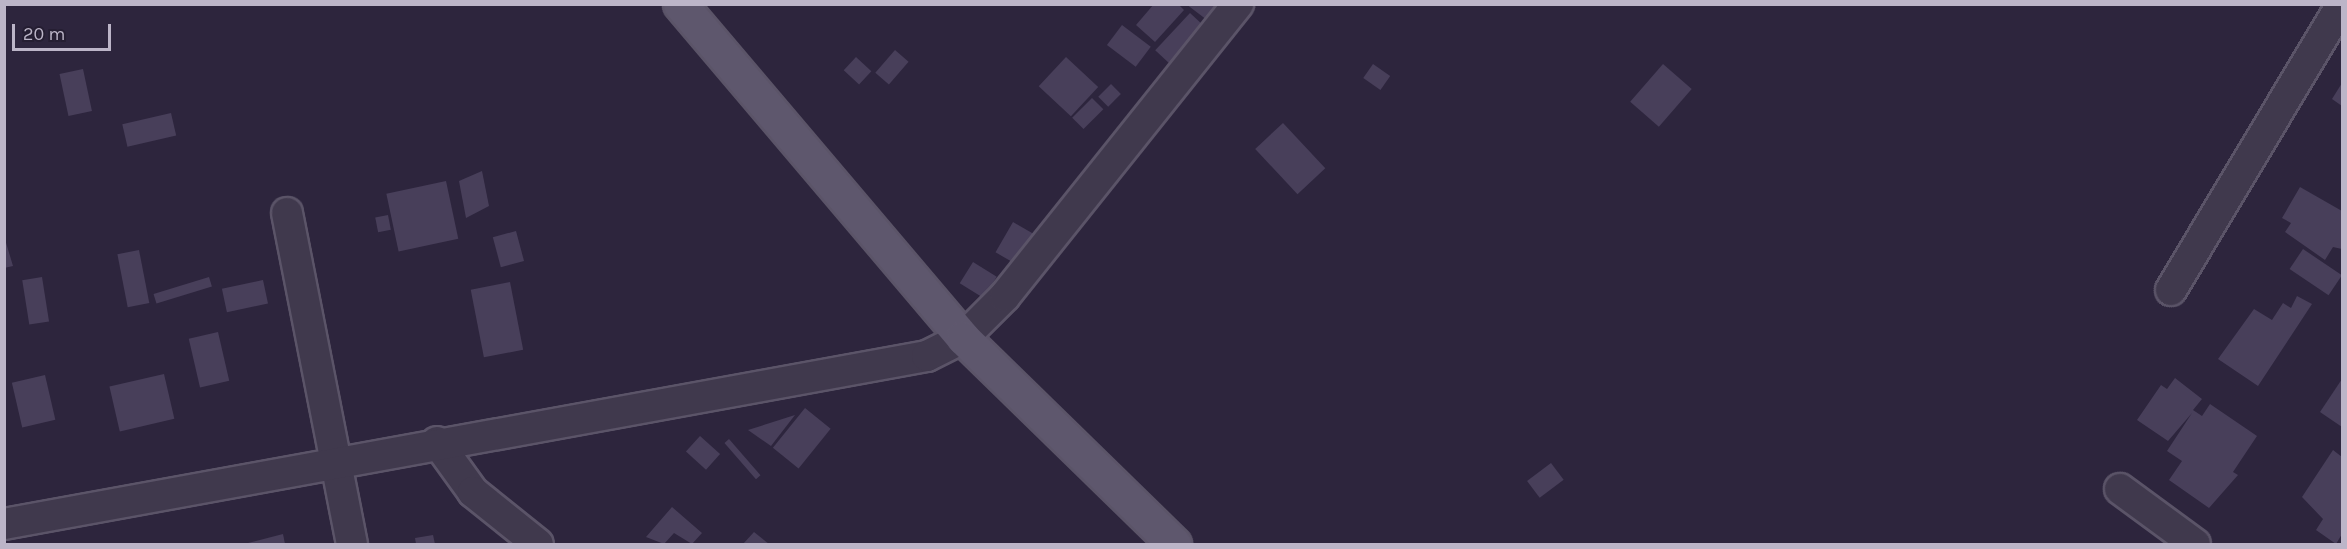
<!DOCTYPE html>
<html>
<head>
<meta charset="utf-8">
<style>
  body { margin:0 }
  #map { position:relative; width:2347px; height:549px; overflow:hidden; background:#2d253d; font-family:Karla,sans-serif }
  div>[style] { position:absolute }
  .building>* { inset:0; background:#483f5a; transform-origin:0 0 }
  .roads { filter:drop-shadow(2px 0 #5b5468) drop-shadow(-2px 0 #5b5468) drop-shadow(0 2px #5b5468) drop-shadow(0 -2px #5b5468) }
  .street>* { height:30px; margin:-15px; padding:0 15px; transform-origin:15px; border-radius:15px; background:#40394d }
  .primary>* { height:33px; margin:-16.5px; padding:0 16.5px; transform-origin:16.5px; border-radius:16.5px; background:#5e576d }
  span { translate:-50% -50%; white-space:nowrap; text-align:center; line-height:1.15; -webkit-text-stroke:4.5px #251e32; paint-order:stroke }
  .frame { position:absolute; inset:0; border:6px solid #bcb5c8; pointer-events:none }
  .scale { position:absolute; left:12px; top:24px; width:99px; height:27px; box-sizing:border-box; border:3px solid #bcb5c8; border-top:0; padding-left:8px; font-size:18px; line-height:21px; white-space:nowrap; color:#bcb5c8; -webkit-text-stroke:4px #251e32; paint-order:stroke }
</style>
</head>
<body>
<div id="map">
  <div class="building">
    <i style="clip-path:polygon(1154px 4px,1178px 4px,1184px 10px,1155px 42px,1136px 25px)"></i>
    <i style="clip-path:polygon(1186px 4px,1218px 4px,1207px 20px)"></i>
    <i style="left:1190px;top:13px;width:21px;height:51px;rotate:43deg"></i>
    <i style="left:1122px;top:25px;width:36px;height:25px;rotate:37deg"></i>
    <i style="left:895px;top:50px;width:18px;height:30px;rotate:41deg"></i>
    <i style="left:856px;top:57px;width:21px;height:18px;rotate:43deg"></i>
    <i style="left:1066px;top:57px;width:44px;height:40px;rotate:43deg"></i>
    <i style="left:1373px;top:64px;width:21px;height:17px;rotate:35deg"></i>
    <i style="left:1663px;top:64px;width:38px;height:50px;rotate:41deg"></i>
    <i style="left:83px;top:69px;width:43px;height:24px;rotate:78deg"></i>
    <i style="clip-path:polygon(2342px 83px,2342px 106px,2332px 99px)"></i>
    <i style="left:1111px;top:84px;width:14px;height:18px;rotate:45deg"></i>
    <i style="left:1092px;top:98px;width:16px;height:28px;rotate:45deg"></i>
    <i style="left:171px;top:113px;width:23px;height:50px;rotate:77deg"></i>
    <i style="left:1283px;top:123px;width:62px;height:38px;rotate:47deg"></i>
    <i style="clip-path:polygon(482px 171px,489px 206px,466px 218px,459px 181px)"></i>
    <i style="left:446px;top:181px;width:59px;height:61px;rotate:78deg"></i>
    <i style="clip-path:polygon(2300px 187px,2342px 211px,2342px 249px,2333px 247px,2325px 260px,2285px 232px,2291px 223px,2282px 218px)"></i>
    <i style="left:388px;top:215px;width:15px;height:13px;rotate:79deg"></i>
    <i style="left:1013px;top:222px;width:24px;height:35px;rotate:30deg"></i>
    <i style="left:516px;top:231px;width:31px;height:24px;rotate:75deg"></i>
    <i style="clip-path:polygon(4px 236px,13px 266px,4px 268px)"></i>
    <i style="left:2303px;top:249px;width:47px;height:24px;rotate:34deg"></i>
    <i style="left:139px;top:250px;width:54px;height:22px;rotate:79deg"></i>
    <i style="left:973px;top:262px;width:28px;height:25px;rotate:32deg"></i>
    <i style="left:42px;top:277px;width:45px;height:20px;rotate:81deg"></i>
    <i style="left:209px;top:277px;width:10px;height:58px;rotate:73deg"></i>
    <i style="left:263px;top:280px;width:24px;height:42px;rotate:78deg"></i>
    <i style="left:510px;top:282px;width:69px;height:40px;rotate:79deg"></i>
    <i style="clip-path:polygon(2297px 296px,2312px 304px,2258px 386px,2218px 359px,2254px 309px,2272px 320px,2283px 303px,2291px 308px)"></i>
    <i style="left:218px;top:332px;width:50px;height:30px;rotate:77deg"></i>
    <i style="left:164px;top:374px;width:46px;height:56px;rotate:77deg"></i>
    <i style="left:45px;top:375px;width:46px;height:34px;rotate:77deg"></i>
    <i style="clip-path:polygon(2175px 378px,2202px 399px,2193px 410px,2202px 416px,2210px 404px,2257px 436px,2233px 472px,2238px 475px,2209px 508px,2169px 480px,2182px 461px,2167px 451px,2192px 413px,2168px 441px,2137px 420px,2161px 385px,2167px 389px)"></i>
    <i style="clip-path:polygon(2342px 379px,2342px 427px,2320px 412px)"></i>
    <i style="left:805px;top:408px;width:33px;height:51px;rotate:39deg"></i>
    <i style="clip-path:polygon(795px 415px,771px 446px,748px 430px)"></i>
    <i style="left:700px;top:436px;width:27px;height:21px;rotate:42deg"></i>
    <i style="left:729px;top:439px;width:48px;height:6px;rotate:49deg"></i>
    <i style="clip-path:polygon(2333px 450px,2342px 457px,2342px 534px,2336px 544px,2316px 530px,2323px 519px,2302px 497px)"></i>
    <i style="left:1551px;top:463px;width:21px;height:30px;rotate:53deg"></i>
    <i style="clip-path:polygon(672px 507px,702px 533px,692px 544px,674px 533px,664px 544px,646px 537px)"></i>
    <i style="clip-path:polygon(754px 532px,769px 544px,743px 544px)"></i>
    <i style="clip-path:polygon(283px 534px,285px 544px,244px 544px)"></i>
    <i style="clip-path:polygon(433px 535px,435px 544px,416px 544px,415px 538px)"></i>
  </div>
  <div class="roads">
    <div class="street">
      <i style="left:287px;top:213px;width:337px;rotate:78.9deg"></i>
      <i style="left:2171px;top:290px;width:333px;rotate:-59.1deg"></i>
      <i style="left:437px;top:442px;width:62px;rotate:54.2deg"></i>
      <i style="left:473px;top:492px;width:83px;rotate:38.7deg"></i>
      <i style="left:2120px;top:489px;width:93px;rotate:36.3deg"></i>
      <i style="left:4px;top:524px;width:938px;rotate:-10.32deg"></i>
      <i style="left:927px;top:356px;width:40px;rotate:-26.6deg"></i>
      <i style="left:963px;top:338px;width:59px;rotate:-45deg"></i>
      <i style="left:1005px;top:296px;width:374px;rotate:-51.4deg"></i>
    </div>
    <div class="primary">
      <i style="left:680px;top:4px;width:438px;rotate:49.7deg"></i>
      <i style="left:963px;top:338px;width:295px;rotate:44.3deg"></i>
    </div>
  </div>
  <div class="frame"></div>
  <div class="scale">20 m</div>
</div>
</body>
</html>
